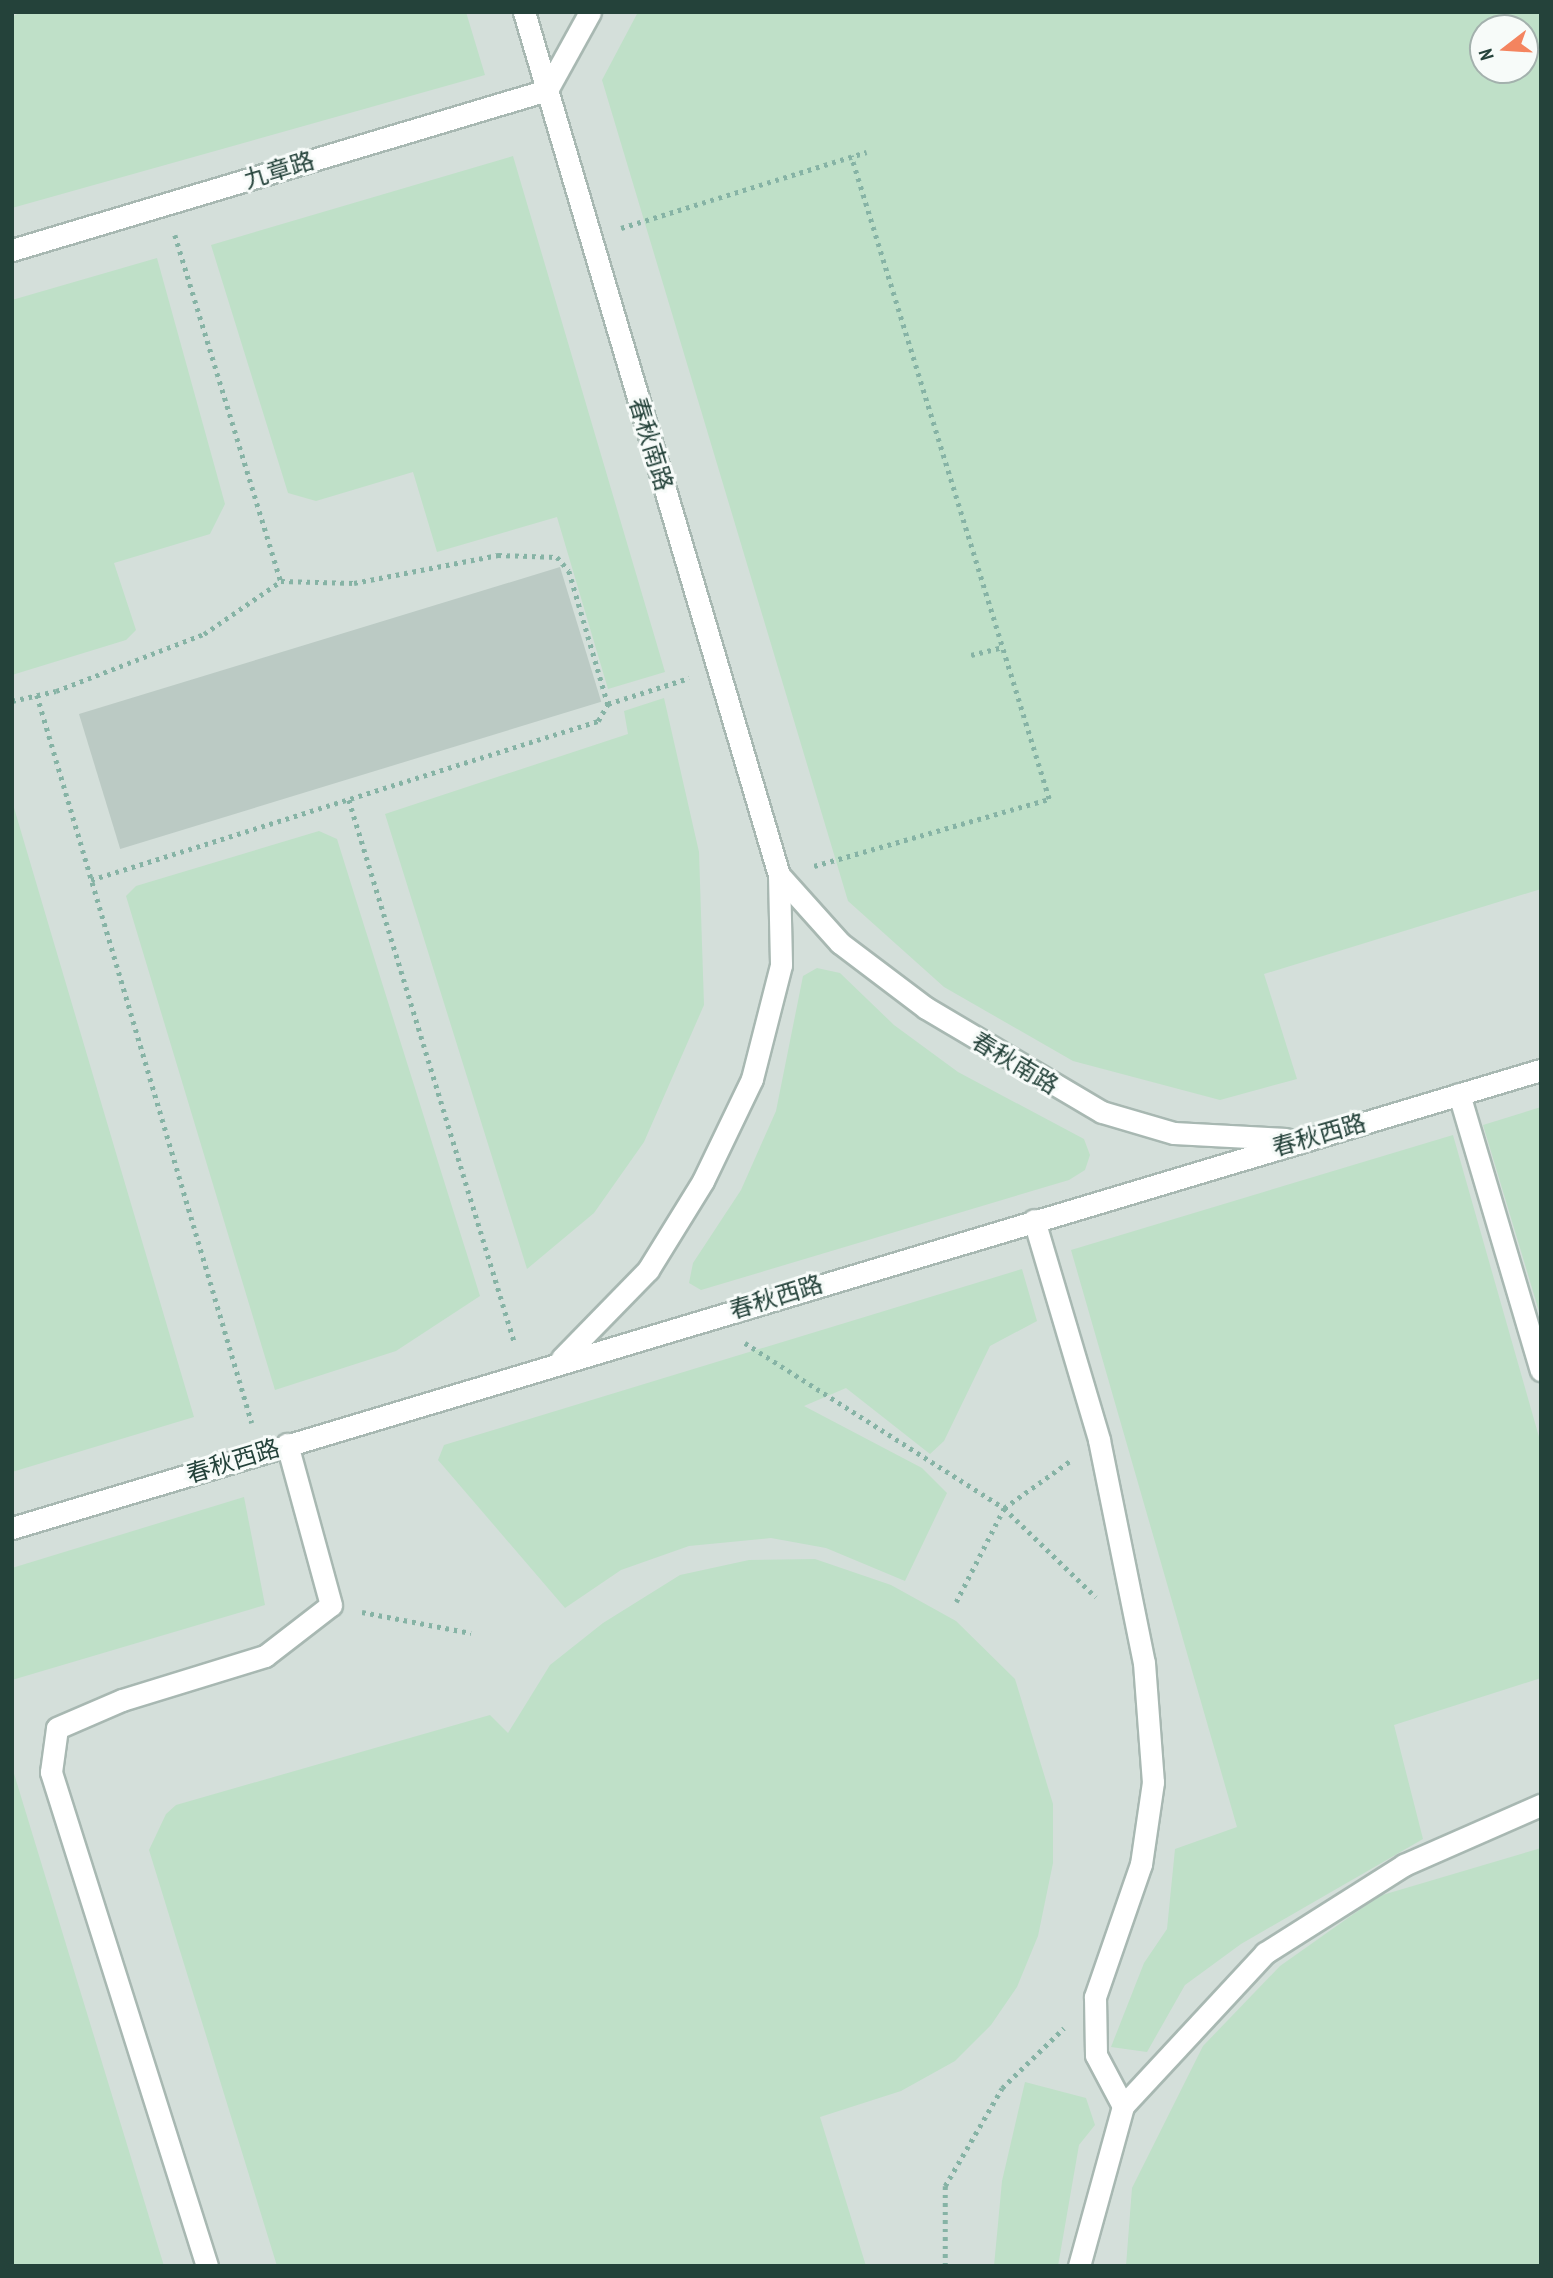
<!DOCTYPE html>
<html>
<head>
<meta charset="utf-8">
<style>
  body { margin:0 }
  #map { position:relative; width:1553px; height:2278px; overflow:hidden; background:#e6efeb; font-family:"PT Sans Narrow","Noto Sans SC",sans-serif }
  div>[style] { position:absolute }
  .built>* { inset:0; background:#d4dfda }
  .green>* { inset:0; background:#bfe0c8 }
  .building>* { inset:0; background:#bbcac4; transform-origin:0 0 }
  .path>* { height:4.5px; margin-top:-2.25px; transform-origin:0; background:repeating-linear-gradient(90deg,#86b3a5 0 3.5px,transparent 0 8.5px) }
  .roads { filter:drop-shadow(2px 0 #a8b8b2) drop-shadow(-2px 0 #a8b8b2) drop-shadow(0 2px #a8b8b2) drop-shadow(0 -2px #a8b8b2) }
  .lane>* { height:21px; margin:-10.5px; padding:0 10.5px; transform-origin:10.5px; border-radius:10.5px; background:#fff }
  span { translate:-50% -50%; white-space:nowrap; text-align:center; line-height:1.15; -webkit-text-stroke:6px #f7fbf9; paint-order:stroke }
  .street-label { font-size:24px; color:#24423a }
  .frame { position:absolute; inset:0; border:14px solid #24423a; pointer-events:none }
  .north { position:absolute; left:1469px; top:14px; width:70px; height:70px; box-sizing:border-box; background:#f7fbf9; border:2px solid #a3b1ad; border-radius:50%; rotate:253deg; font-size:19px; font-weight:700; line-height:28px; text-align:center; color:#24423a }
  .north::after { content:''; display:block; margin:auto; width:24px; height:32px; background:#f4845f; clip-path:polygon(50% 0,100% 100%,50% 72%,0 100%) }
</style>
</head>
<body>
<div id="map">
  <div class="built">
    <i style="clip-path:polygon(evenodd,12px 12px,1541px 12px,1541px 2266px,12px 2266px,12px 12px,1483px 28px,1525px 28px,1525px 70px,1483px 70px,1483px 28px)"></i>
  </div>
  <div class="green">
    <i style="clip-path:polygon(21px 12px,466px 12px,485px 75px,12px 208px,12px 17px)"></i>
    <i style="clip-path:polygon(evenodd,638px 12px,1541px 12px,1541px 889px,1264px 974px,1297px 1079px,1220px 1100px,1073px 1061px,944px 987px,848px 901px,602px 80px,638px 12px,1525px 28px,1525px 70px,1483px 70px,1483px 28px,1525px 28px)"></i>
    <i style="clip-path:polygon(513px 156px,665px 672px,608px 689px,557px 517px,437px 552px,413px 472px,316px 501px,288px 493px,211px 245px)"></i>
    <i style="clip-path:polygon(157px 258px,225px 504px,210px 534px,114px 563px,136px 630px,126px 640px,12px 675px,12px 300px)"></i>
    <i style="clip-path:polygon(664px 698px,699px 852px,704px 1005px,644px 1142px,594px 1213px,527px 1269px,385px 814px,628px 734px,624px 711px)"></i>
    <i style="clip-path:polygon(12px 801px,194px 1417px,12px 1472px)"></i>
    <i style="clip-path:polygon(319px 831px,337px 839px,480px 1296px,396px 1351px,275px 1390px,126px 896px,136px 886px)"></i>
    <i style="clip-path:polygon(817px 968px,840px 973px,894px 1025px,958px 1072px,1084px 1139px,1090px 1155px,1085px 1170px,1069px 1180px,701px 1290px,689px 1283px,693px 1263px,741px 1190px,776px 1111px,803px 976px)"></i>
    <i style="clip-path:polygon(1541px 1107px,1541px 1318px,1483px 1125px)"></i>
    <i style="clip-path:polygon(1453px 1135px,1541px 1444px,1541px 1678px,1394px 1725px,1423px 1839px,1241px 1944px,1185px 1985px,1147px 2052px,1111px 2047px,1144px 1963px,1167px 1929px,1175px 1849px,1237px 1827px,1071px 1250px)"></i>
    <i style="clip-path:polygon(1022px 1269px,1037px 1321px,990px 1346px,944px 1441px,930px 1454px,846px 1388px,804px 1406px,922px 1468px,947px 1493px,905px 1581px,826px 1548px,771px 1538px,689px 1546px,621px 1570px,565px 1608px,438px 1460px,444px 1445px)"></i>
    <i style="clip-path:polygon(244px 1497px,265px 1605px,12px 1680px,12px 1568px)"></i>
    <i style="clip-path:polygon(815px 1559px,891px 1585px,956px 1621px,1015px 1679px,1053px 1804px,1053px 1863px,1038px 1936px,1017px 1987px,991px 2025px,955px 2061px,901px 2091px,820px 2117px,866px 2266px,277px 2266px,149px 1850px,166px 1814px,176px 1805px,490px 1715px,508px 1733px,550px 1665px,603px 1623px,680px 1575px,749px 1560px)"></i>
    <i style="clip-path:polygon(12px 1767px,164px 2266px,12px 2266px)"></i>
    <i style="clip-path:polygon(1541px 1848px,1541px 2266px,1126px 2266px,1132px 2188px,1203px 2046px,1280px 1966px,1379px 1896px)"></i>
    <i style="clip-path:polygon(1025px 2082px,1086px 2098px,1095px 2125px,1079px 2145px,1058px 2266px,994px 2266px,1002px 2181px)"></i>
  </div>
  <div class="building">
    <i style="left:560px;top:567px;width:141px;height:503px;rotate:73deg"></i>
  </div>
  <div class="path">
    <i style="left:621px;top:228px;width:257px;rotate:-17.2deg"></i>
    <i style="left:175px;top:235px;width:362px;rotate:73deg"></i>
    <i style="left:971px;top:655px;width:32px;rotate:-14deg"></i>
    <i style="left:37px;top:695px;width:759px;rotate:73.55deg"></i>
    <i style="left:12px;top:701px;width:45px;rotate:-12.8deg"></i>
    <i style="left:56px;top:691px;width:159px;rotate:-21.1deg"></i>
    <i style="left:204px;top:634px;width:93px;rotate:-34.5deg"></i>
    <i style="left:281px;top:581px;width:73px;rotate:1.6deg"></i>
    <i style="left:354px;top:583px;width:147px;rotate:-11deg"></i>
    <i style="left:498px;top:555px;width:59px;rotate:1.9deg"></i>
    <i style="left:557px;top:557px;width:18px;rotate:49deg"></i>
    <i style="left:569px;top:571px;width:139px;rotate:73.7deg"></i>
    <i style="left:349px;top:800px;width:569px;rotate:73.03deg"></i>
    <i style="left:814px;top:866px;width:244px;rotate:-15.9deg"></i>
    <i style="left:1049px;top:799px;width:673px;rotate:-107.12deg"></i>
    <i style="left:91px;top:880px;width:531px;rotate:-17.41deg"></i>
    <i style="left:598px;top:721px;width:20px;rotate:-60deg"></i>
    <i style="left:608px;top:704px;width:85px;rotate:-17.8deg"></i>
    <i style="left:745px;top:1343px;width:307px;rotate:32.5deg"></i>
    <i style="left:1004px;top:1508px;width:128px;rotate:44.1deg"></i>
    <i style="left:956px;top:1602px;width:106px;rotate:-62.9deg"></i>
    <i style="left:1004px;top:1508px;width:81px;rotate:-35.5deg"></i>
    <i style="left:362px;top:1612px;width:111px;rotate:10.9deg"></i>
    <i style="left:945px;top:2266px;width:80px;rotate:-90deg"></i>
    <i style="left:945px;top:2186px;width:113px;rotate:-59.8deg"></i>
    <i style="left:1002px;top:2088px;width:86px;rotate:-44.1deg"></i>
  </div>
  <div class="roads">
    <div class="lane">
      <i style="left:524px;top:12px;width:900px;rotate:73.54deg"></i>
      <i style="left:779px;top:875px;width:90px;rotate:88.7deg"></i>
      <i style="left:781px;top:965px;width:118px;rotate:104.3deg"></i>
      <i style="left:752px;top:1079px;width:113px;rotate:115.7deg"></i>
      <i style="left:703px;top:1181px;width:105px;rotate:121.7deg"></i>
      <i style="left:648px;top:1270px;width:124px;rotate:134.3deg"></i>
      <i style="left:12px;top:250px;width:558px;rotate:-16.65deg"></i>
      <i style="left:547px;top:90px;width:89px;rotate:-61.1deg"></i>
      <i style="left:779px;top:875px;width:91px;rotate:48.1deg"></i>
      <i style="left:840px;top:943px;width:108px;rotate:37.1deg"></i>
      <i style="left:926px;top:1008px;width:204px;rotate:30.6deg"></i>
      <i style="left:1102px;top:1112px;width:75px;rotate:16.3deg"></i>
      <i style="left:1174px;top:1133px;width:112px;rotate:3.1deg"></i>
      <i style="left:1459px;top:1094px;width:288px;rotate:73.5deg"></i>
      <i style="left:1034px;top:1220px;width:229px;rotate:73.5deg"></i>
      <i style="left:1099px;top:1440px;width:227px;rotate:78.6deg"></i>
      <i style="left:1144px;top:1663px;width:119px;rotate:85.7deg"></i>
      <i style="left:1153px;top:1782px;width:83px;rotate:98.3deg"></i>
      <i style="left:1141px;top:1864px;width:141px;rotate:109.1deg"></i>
      <i style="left:1095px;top:1997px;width:58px;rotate:89deg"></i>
      <i style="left:1096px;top:2055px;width:58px;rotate:62.1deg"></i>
      <i style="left:12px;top:1528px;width:1596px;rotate:-16.68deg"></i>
      <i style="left:207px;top:2266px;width:518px;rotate:-107.53deg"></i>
      <i style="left:51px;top:1772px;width:44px;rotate:-82.2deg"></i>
      <i style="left:57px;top:1728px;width:71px;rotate:-23.3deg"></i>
      <i style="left:122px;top:1700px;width:150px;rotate:-17.1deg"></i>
      <i style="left:265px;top:1656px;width:83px;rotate:-37.7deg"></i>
      <i style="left:331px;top:1605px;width:167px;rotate:-105.3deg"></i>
      <i style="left:1079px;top:2266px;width:166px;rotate:-74.6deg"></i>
      <i style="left:1123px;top:2106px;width:209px;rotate:-47.1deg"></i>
      <i style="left:1265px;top:1953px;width:165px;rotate:-32.3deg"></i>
      <i style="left:1404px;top:1865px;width:150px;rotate:-23.7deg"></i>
    </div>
  </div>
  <div class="street-label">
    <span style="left:279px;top:170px;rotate:-17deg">九章路</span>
    <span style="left:651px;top:444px;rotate:73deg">春秋南路</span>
    <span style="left:1015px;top:1063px;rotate:31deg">春秋南路</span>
    <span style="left:1319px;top:1135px;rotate:-16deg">春秋西路</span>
    <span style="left:776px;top:1297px;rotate:-17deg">春秋西路</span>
    <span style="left:233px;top:1461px;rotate:-17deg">春秋西路</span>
  </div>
  <div class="frame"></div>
  <div class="north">N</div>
</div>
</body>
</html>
